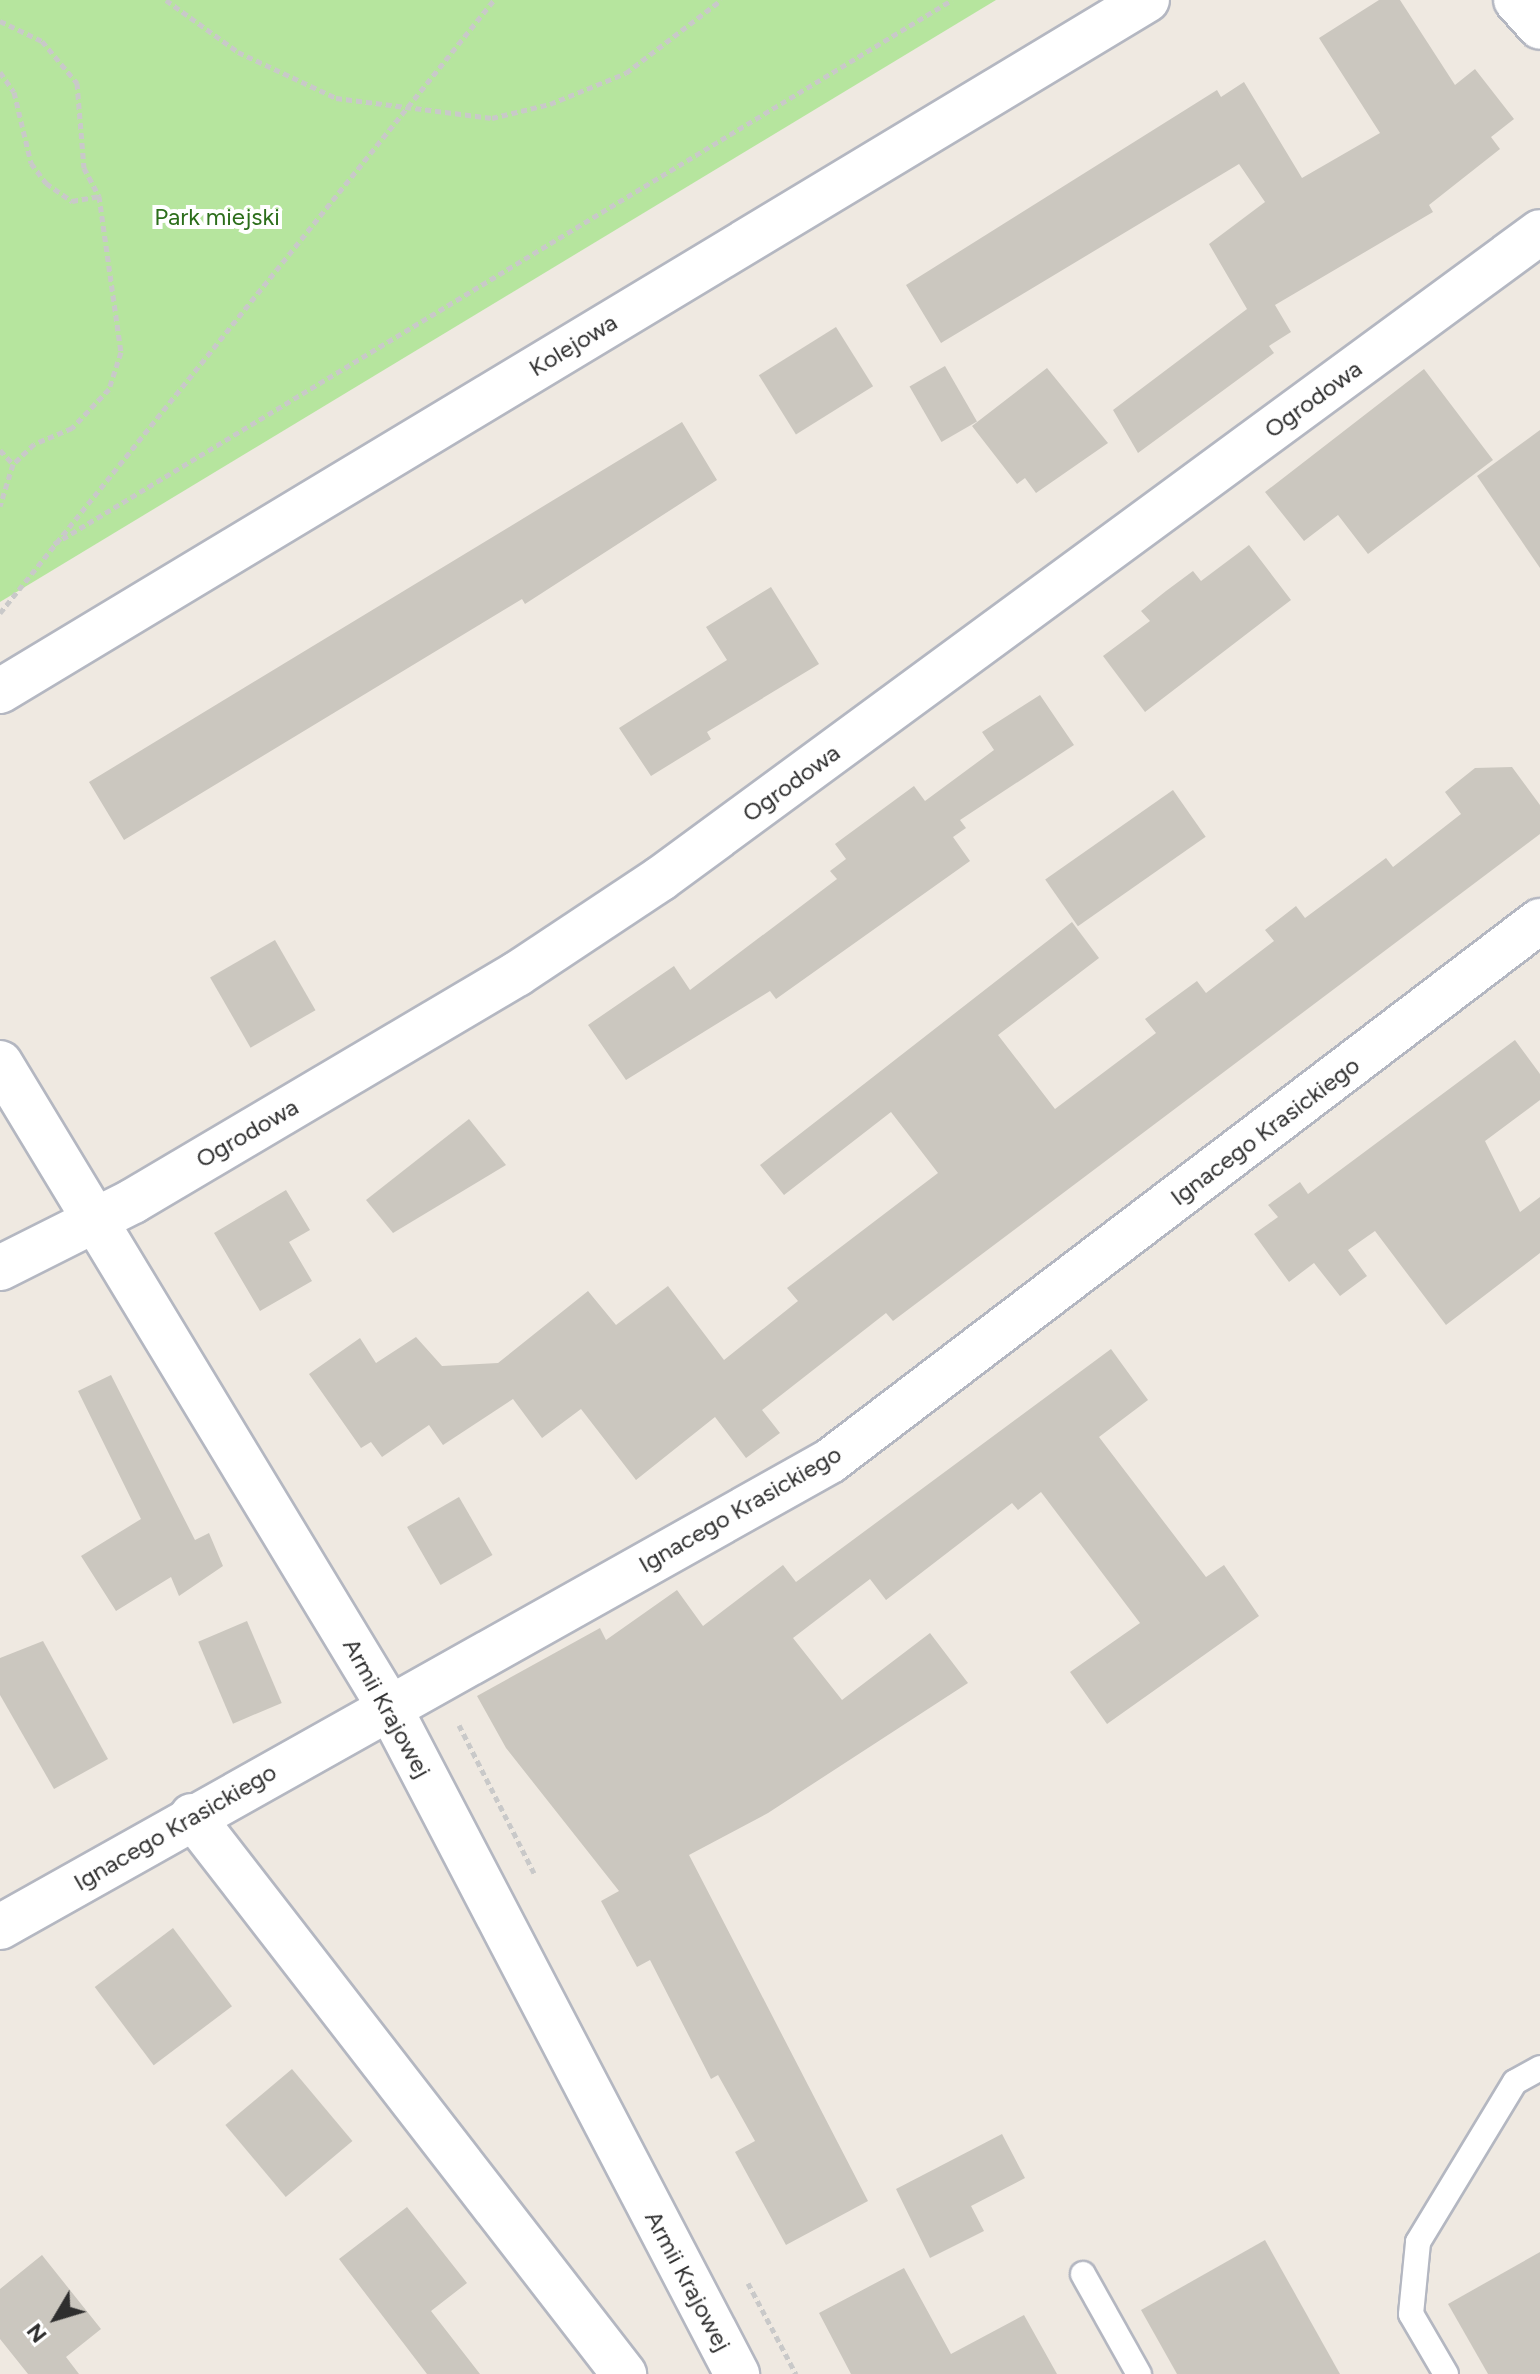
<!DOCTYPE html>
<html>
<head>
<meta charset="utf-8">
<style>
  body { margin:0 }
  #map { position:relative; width:1540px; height:2374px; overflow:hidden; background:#efe9e1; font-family:Figtree,sans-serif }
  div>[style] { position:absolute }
  .green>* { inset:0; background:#b6e59e }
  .building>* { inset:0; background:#cbc7bf; transform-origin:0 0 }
  .path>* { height:5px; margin-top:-2.5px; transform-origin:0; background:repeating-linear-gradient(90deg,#c9c9c9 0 6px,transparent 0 10px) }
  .roads { filter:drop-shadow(2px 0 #b4b7c1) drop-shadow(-2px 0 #b4b7c1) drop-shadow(0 2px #b4b7c1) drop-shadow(0 -2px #b4b7c1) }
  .service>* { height:24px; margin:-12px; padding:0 12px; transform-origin:12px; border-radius:12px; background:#fff }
  .minor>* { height:44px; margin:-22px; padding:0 22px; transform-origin:22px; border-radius:22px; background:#fff }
  .tertiary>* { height:44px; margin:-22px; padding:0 22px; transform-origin:22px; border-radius:22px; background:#fff }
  span { translate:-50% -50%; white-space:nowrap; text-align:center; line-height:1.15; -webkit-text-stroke:8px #fff; paint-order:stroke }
  .park-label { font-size:24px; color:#2c6e1b }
  .street-label { font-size:24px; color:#2e2e2e }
  .north { position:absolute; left:16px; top:2278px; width:80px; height:80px; -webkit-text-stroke:6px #fff; paint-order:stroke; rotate:232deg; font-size:22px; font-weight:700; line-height:32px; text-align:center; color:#2e2e2e }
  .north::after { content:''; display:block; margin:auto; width:28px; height:36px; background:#2e2e2e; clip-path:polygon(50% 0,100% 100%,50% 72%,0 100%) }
</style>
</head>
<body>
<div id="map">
  <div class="green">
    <i style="clip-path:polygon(0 0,996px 0,0 602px)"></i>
  </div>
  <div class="building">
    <i style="clip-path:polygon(1379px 0,1400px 0,1455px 85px,1475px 69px,1514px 119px,1491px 137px,1500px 149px,1429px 205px,1433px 212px,1275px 305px,1291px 332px,1269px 346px,1274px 353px,1138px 453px,1113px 410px,1247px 309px,1209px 244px,1265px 202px,1239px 164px,941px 343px,906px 285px,1217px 90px,1221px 97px,1244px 82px,1302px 178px,1380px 133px,1319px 38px)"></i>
    <i style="left:836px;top:327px;width:70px;height:91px;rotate:58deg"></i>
    <i style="left:945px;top:366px;width:64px;height:41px;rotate:60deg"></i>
    <i style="clip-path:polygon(1047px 368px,1108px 443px,1036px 493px,1025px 478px,1017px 484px,972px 426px)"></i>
    <i style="clip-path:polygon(1424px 369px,1493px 460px,1368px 554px,1338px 515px,1304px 541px,1265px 492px)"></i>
    <i style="clip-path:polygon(682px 422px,717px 480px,525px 604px,522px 599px,124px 840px,89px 782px)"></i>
    <i style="clip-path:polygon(1540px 430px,1540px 568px,1477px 476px)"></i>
    <i style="clip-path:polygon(1249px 545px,1291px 600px,1145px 712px,1103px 656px,1150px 621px,1141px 611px,1166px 591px,1193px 571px,1201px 581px)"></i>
    <i style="clip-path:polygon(771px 587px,819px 664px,707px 732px,711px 739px,651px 776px,619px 728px,727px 660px,706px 627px)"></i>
    <i style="clip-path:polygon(1040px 695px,1074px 745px,960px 820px,966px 828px,953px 837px,970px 861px,776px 999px,770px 991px,626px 1080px,588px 1025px,674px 966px,690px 990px,837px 879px,830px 871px,846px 859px,835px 844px,914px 786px,925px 801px,994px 750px,982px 732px)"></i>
    <i style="clip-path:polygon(1512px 767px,1540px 805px,1540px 834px,893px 1321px,886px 1313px,762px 1410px,780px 1433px,746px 1458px,715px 1417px,636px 1480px,581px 1409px,542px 1438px,513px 1399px,443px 1445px,429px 1425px,382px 1457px,371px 1442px,361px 1448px,309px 1374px,360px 1338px,376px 1363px,416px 1337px,442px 1366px,498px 1363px,588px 1291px,616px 1325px,668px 1286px,724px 1360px,798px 1301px,787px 1288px,938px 1173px,891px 1112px,784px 1195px,760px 1165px,1072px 922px,1099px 958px,998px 1035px,1055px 1109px,1156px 1033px,1145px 1019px,1197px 981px,1206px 993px,1274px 941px,1265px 930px,1296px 906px,1305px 918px,1386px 858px,1393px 867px,1461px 814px,1445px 792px,1475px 768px)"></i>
    <i style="left:1173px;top:790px;width:57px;height:156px;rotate:55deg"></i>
    <i style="left:275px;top:940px;width:81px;height:75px;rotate:60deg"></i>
    <i style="clip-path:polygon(1515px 1040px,1540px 1074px,1540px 1100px,1485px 1141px,1520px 1212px,1540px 1197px,1540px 1253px,1446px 1325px,1375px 1231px,1348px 1250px,1367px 1276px,1340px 1296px,1314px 1263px,1289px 1282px,1254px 1234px,1278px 1217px,1268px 1205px,1300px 1182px,1308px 1194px)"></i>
    <i style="clip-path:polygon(469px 1119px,506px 1165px,393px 1233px,366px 1200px)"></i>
    <i style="clip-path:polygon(286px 1190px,310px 1230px,289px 1242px,312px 1281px,260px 1311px,214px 1233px)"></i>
    <i style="clip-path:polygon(1111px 1349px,1148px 1400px,1099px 1437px,1206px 1577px,1224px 1565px,1259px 1616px,1107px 1724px,1070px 1672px,1140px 1623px,1041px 1492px,1018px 1510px,1012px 1503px,886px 1600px,870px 1579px,793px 1638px,842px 1700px,930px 1633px,968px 1683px,768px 1813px,689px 1855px,868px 2201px,786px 2245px,735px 2152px,755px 2141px,718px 2075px,711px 2079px,650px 1960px,637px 1967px,601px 1901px,619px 1891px,506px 1748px,477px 1696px,600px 1628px,606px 1640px,677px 1590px,703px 1626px,783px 1565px,796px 1582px)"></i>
    <i style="clip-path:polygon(111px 1375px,195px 1540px,209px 1533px,223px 1566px,179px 1596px,171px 1577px,116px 1611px,81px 1556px,141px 1519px,78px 1391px)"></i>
    <i style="left:459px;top:1497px;width:67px;height:60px;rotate:60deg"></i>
    <i style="left:247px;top:1621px;width:89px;height:53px;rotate:67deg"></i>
    <i style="clip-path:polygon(43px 1641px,108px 1759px,54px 1789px,0 1695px,0 1658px)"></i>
    <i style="left:173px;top:1928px;width:98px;height:98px;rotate:53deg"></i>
    <i style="left:292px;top:2069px;width:94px;height:87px;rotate:50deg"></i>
    <i style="clip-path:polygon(1002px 2134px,1025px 2178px,971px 2206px,984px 2231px,930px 2258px,896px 2189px)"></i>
    <i style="clip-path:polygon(407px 2207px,467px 2283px,431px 2311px,480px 2374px,427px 2374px,339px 2259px)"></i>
    <i style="clip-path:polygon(1265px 2240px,1340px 2374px,1177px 2374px,1141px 2310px)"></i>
    <i style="clip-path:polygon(1540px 2252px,1540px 2374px,1488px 2374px,1448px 2304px)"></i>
    <i style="clip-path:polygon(42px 2255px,101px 2329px,66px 2357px,79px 2374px,28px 2374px,0 2339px,0 2289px)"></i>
    <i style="clip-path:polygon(904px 2268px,951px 2354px,1024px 2315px,1057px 2374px,851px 2374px,819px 2313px)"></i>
  </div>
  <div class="path">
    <i style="left:166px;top:0;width:89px;rotate:35.8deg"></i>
    <i style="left:238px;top:52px;width:108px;rotate:25.1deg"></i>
    <i style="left:336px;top:98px;width:157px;rotate:7.3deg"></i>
    <i style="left:492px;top:118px;width:60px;rotate:-13.6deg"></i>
    <i style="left:550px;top:104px;width:82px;rotate:-22.2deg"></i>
    <i style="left:626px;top:73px;width:120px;rotate:-37.5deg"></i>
    <i style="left:0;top:21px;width:47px;rotate:25.5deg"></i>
    <i style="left:42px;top:41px;width:55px;rotate:50.2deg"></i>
    <i style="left:77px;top:83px;width:85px;rotate:85.3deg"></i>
    <i style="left:84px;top:168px;width:32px;rotate:62deg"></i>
    <i style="left:0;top:72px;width:24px;rotate:55deg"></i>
    <i style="left:14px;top:92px;width:73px;rotate:76.5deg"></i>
    <i style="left:31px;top:163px;width:25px;rotate:53deg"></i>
    <i style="left:46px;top:183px;width:32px;rotate:35deg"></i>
    <i style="left:72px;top:201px;width:27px;rotate:-10deg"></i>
    <i style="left:99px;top:196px;width:158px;rotate:82deg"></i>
    <i style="left:121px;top:352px;width:39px;rotate:108deg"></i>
    <i style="left:109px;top:389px;width:54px;rotate:133.5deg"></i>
    <i style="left:72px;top:428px;width:41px;rotate:157.2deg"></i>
    <i style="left:34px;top:444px;width:29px;rotate:136deg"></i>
    <i style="left:0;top:450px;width:19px;rotate:47deg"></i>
    <i style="left:13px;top:464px;width:44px;rotate:107.2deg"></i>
    <i style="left:54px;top:544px;width:1050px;rotate:-31.21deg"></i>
    <i style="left:0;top:613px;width:787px;rotate:-51.14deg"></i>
    <i style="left:459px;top:1725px;width:166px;rotate:63.1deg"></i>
    <i style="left:748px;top:2283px;width:103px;rotate:62.2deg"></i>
  </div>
  <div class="roads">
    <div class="service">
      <i style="left:1083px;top:2274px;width:115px;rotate:60.8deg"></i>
      <i style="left:1446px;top:2374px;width:69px;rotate:-120.3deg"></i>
      <i style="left:1411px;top:2314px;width:72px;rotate:-84.4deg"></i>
      <i style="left:1418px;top:2242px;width:187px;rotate:-58.8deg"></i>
      <i style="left:1515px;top:2082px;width:29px;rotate:-29deg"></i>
    </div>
    <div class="minor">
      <i style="left:1516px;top:0;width:36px;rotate:48deg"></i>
      <i style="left:0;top:1063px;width:750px;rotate:58.85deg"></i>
      <i style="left:388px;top:1705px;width:755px;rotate:62.45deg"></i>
      <i style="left:0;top:1268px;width:149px;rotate:-26.7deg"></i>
      <i style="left:133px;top:1201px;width:446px;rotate:-30.6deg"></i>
      <i style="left:517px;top:974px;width:172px;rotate:-33.6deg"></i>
      <i style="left:660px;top:879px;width:1092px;rotate:-36.32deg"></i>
      <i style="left:192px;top:1816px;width:706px;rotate:52.25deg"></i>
      <i style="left:0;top:1927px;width:952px;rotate:-29.31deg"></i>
      <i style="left:830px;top:1461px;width:892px;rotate:-37.26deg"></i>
    </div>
    <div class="tertiary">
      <i style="left:0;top:691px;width:1339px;rotate:-31.07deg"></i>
    </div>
  </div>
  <div class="park-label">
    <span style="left:217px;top:217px">Park miejski</span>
  </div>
  <div class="street-label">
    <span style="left:573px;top:345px;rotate:-31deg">Kolejowa</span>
    <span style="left:1313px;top:399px;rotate:-36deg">Ogrodowa</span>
    <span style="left:791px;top:783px;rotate:-36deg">Ogrodowa</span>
    <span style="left:1265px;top:1131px;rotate:-37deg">Ignacego Krasickiego</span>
    <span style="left:247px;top:1133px;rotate:-30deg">Ogrodowa</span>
    <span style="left:740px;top:1509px;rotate:-30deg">Ignacego Krasickiego</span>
    <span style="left:387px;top:1708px;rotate:61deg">Armii Krajowej</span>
    <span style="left:175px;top:1827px;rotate:-30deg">Ignacego Krasickiego</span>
    <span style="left:688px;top:2281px;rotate:62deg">Armii Krajowej</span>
  </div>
  <div class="north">N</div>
</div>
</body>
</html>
